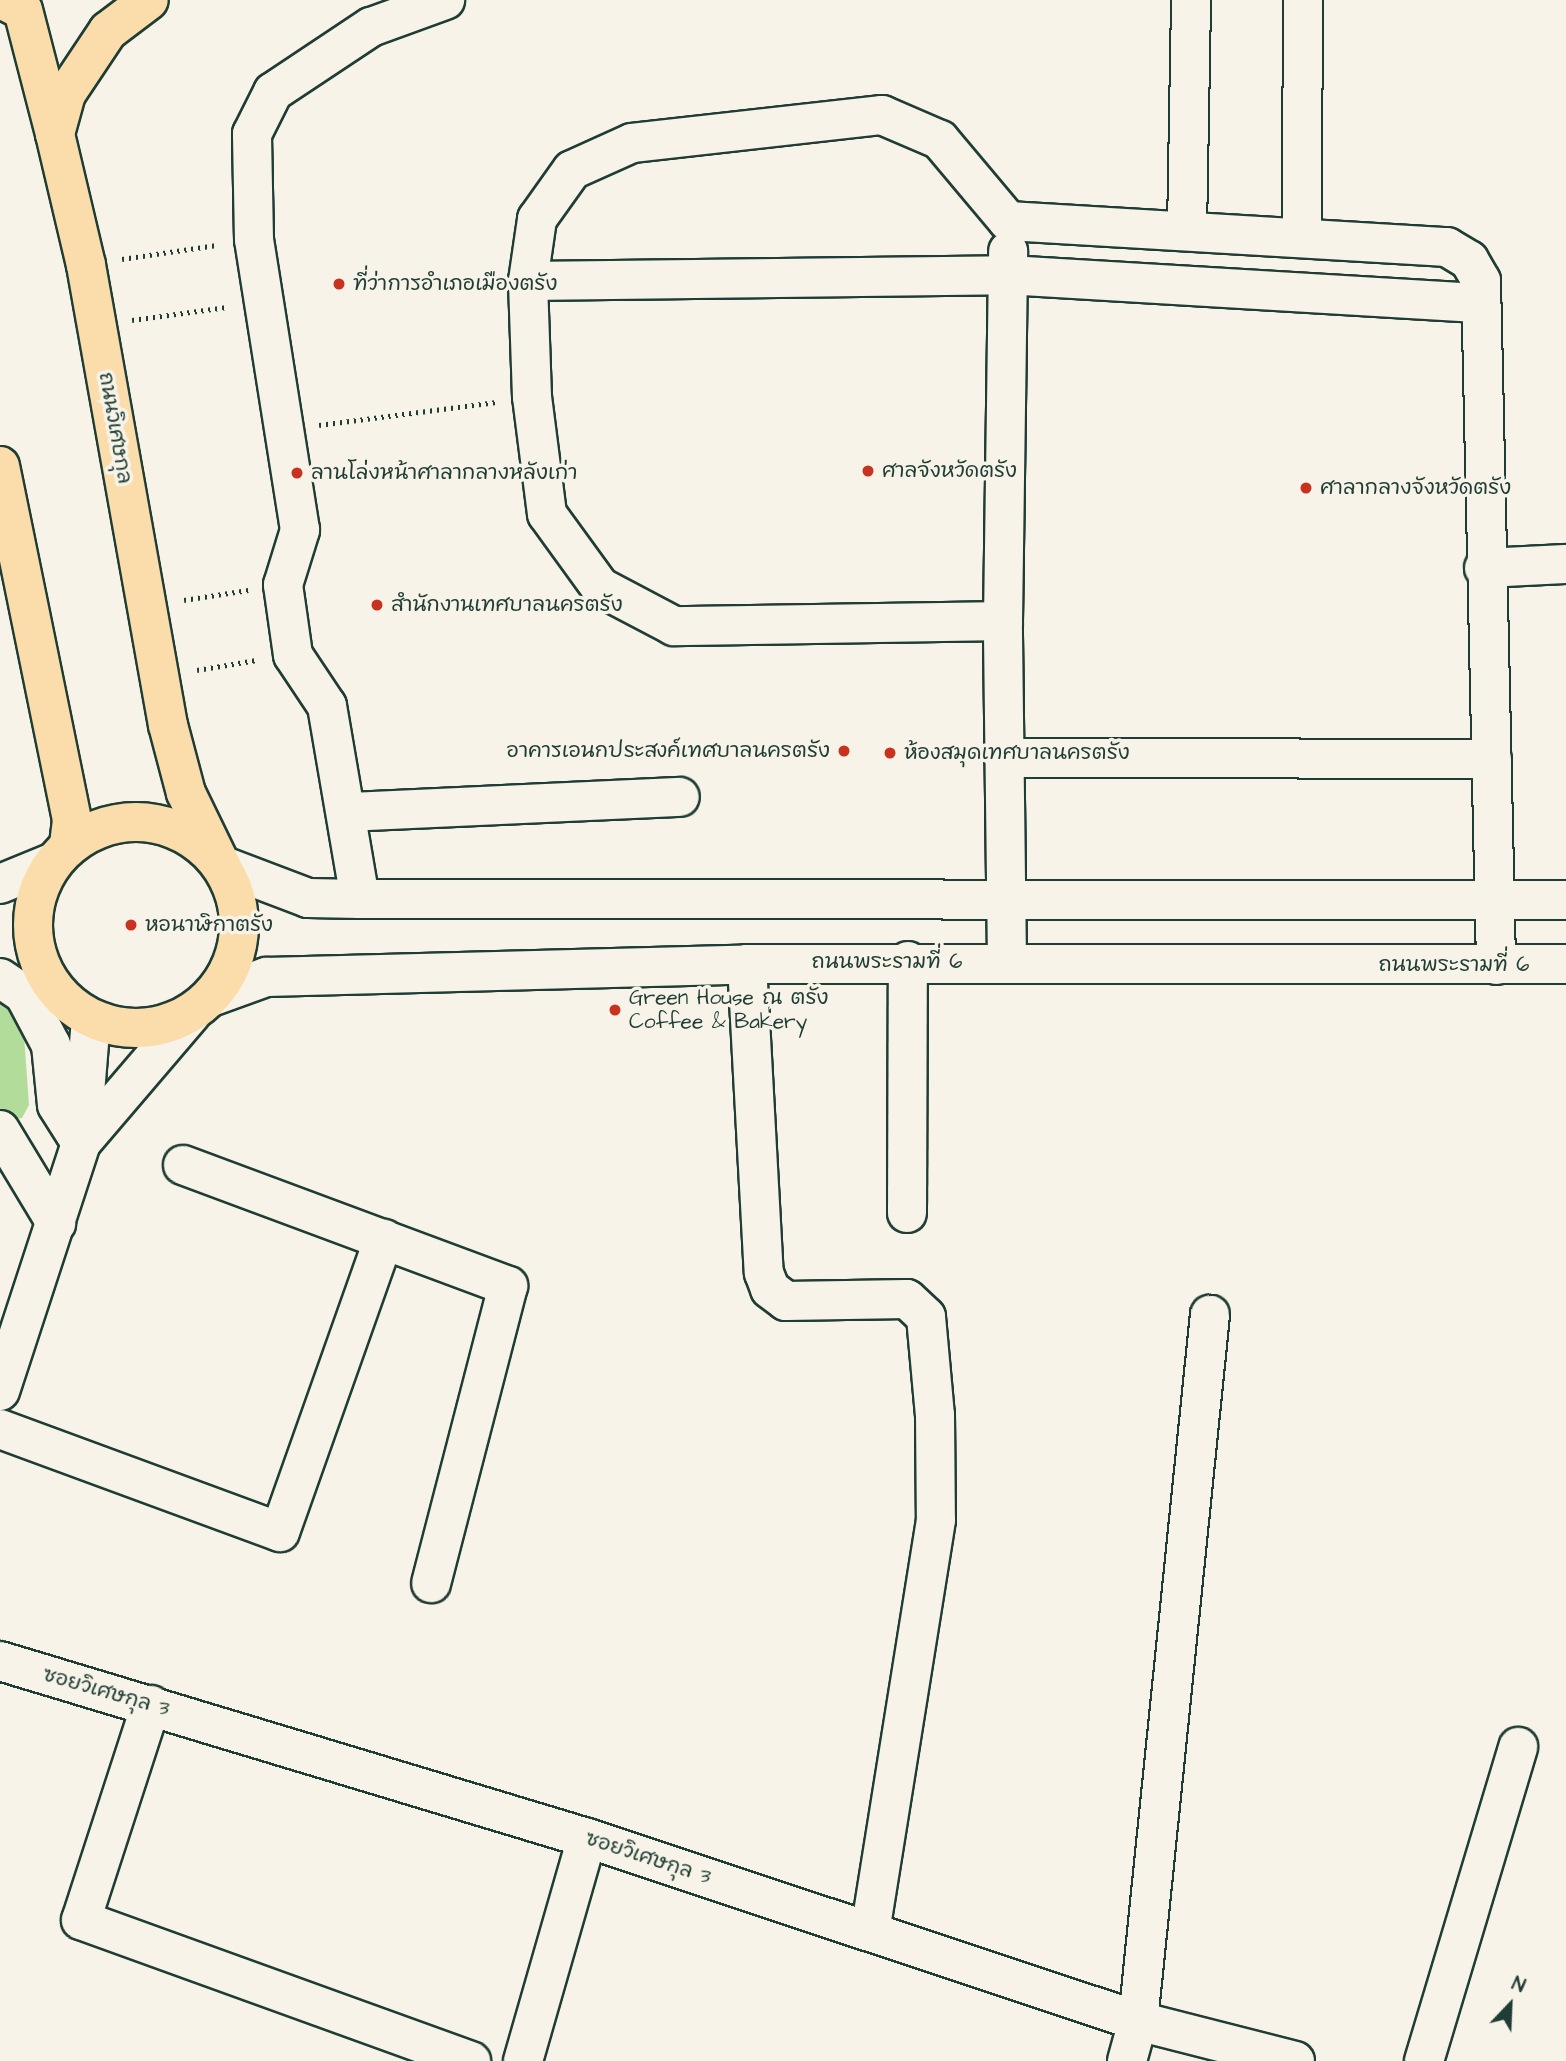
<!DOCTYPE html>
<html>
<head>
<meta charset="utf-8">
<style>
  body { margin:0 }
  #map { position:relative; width:1566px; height:2061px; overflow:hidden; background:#f7f3e8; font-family:"Architects Daughter","Playpen Sans Thai",sans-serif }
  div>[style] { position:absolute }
  .green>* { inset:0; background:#b1dc9a }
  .path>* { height:4.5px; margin-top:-2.25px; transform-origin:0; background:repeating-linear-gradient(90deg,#1f3d34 0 2px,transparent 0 7px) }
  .roads { filter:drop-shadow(2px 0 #1f3d34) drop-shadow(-2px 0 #1f3d34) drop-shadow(0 2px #1f3d34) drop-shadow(0 -2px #1f3d34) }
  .minor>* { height:38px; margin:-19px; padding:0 19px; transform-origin:19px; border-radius:19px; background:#f7f3e8 }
  .major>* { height:38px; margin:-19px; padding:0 19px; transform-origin:19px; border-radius:19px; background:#faddab }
  .major>.ring { margin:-19px; padding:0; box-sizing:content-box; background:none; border:38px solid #faddab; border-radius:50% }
  .dots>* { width:19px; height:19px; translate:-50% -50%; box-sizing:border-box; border:4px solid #f7f3e8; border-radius:50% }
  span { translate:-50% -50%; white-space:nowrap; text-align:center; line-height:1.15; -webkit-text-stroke:7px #f7f3e8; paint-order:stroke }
  .poi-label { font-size:21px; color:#1f3d34 }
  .left { translate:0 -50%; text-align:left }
  .right { translate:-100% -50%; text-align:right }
  .street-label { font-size:21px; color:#1f3d34 }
  .north { position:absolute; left:1475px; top:1970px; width:70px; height:70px; -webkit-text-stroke:5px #f7f3e8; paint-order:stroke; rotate:23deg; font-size:19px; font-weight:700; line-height:28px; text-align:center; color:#1f3d34 }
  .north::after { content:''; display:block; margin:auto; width:24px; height:32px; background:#1f3d34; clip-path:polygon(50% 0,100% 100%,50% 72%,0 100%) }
</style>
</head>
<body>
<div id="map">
  <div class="green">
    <i style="clip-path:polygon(0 995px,13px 1007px,24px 1036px,29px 1105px,22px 1118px,10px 1119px,0 1113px)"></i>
  </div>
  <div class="path">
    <i style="left:122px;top:259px;width:96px;rotate:-8.4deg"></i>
    <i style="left:132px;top:320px;width:96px;rotate:-7.8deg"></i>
    <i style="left:319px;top:425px;width:179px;rotate:-7.4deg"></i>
    <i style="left:184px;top:600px;width:65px;rotate:-8.9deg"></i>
    <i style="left:197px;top:670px;width:61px;rotate:-9.5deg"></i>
  </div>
  <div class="roads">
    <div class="minor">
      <i style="left:1187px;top:231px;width:231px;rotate:-89deg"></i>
      <i style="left:1302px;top:238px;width:238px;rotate:-89.8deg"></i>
      <i style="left:528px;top:281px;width:479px;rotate:-0.7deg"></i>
      <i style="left:1007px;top:275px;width:475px;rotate:3.4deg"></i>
      <i style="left:1484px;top:568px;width:82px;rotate:-2.8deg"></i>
      <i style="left:1003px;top:621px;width:329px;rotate:179.1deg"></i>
      <i style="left:674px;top:626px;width:84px;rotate:-152.2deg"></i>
      <i style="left:600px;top:587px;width:90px;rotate:-126deg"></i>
      <i style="left:547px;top:514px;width:118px;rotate:-97.3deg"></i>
      <i style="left:532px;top:397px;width:116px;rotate:-92deg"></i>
      <i style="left:528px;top:281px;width:63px;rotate:-81.7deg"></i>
      <i style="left:537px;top:219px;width:60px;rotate:-54.5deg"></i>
      <i style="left:572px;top:170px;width:66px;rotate:-24.2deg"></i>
      <i style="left:632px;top:143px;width:252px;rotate:-6.4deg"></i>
      <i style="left:882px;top:115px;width:63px;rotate:23.3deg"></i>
      <i style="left:940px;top:140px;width:106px;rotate:50deg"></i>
      <i style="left:1008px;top:221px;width:440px;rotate:3.4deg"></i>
      <i style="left:1447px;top:247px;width:26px;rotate:31deg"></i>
      <i style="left:1469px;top:260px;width:24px;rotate:60deg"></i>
      <i style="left:1481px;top:281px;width:684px;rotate:88.74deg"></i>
      <i style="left:1004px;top:758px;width:488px;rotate:0.1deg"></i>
      <i style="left:348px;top:812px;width:332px;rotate:-2.6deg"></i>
      <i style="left:221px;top:865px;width:93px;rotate:20.8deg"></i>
      <i style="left:308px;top:898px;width:52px;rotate:1.1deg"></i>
      <i style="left:360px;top:899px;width:1206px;rotate:0.05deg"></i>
      <i style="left:0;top:884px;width:58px;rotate:-22.2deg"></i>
      <i style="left:360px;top:899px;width:196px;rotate:-99.7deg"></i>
      <i style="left:327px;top:706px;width:61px;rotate:-123.7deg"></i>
      <i style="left:293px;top:655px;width:71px;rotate:-98.1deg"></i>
      <i style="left:283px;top:585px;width:58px;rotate:-72.8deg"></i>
      <i style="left:300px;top:530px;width:294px;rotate:-99deg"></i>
      <i style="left:254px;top:240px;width:106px;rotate:-91.1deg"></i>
      <i style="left:252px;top:134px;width:47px;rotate:-63.4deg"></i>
      <i style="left:273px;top:92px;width:118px;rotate:-33.6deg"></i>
      <i style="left:371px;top:27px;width:79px;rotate:-20deg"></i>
      <i style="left:1007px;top:962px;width:341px;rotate:-90.7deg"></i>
      <i style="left:1003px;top:621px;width:370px;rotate:-89.2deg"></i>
      <i style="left:747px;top:964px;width:309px;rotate:86.9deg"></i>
      <i style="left:764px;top:1273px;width:17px;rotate:69deg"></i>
      <i style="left:770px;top:1289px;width:20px;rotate:37deg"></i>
      <i style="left:786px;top:1301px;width:121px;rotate:-0.9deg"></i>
      <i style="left:907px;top:1299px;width:26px;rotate:43deg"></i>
      <i style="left:926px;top:1317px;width:98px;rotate:84.8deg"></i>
      <i style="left:935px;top:1415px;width:105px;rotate:89.5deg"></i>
      <i style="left:936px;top:1520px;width:417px;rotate:99.1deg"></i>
      <i style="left:0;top:978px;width:29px;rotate:34deg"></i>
      <i style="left:24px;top:994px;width:58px;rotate:62.1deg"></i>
      <i style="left:51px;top:1045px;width:60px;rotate:84.3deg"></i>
      <i style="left:57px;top:1105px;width:45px;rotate:57.7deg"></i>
      <i style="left:211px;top:997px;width:59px;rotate:-20deg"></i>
      <i style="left:266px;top:977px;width:481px;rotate:-1.5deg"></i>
      <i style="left:747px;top:964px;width:819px"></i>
      <i style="left:0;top:1130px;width:109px;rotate:58.9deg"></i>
      <i style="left:81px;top:1143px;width:170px;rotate:-49.5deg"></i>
      <i style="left:183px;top:1165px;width:347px;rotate:20.4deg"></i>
      <i style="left:508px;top:1286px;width:307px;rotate:104.5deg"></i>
      <i style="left:907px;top:1213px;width:252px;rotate:-89.8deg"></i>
      <i style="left:0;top:1391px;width:261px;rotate:-71.9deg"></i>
      <i style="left:81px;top:1143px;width:124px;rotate:-85.4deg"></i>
      <i style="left:0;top:1429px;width:298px;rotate:20.2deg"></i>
      <i style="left:280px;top:1532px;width:311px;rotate:-70.5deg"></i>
      <i style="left:0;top:1661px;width:613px;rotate:16.78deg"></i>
      <i style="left:587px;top:1838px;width:581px;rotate:18.37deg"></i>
      <i style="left:1138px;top:2021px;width:162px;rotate:14.3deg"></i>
      <i style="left:151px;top:1705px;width:226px;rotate:108deg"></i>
      <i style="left:81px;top:1920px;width:415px;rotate:19.9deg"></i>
      <i style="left:523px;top:2061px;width:232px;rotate:-74deg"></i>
      <i style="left:1127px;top:2061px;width:41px;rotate:-74.6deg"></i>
      <i style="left:1138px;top:2021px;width:710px;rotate:-84.18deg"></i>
      <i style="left:1424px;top:2061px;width:328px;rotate:-73.3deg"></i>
    </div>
    <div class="major">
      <i style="left:3px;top:0;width:22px;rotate:27deg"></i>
      <i style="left:23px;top:10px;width:128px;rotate:75.5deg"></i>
      <i style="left:55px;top:134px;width:135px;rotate:76.7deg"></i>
      <i style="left:86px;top:265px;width:467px;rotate:79.9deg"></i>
      <i style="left:168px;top:725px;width:70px;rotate:75.2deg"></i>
      <i style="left:186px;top:793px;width:80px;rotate:64.1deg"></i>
      <i style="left:55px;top:134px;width:41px;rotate:-74.6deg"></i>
      <i style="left:66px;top:94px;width:76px;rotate:-56.3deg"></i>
      <i style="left:108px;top:31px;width:51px;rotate:-37.1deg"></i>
      <i style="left:0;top:466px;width:361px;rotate:78.5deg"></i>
      <i style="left:72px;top:820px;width:26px;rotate:97deg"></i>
      <i class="ring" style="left:33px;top:822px;width:168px;height:168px"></i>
    </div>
  </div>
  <div class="dots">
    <i style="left:339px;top:284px;background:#c8321e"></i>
    <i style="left:868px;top:471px;background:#c8321e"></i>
    <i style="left:297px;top:473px;background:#c8321e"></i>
    <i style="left:1306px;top:488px;background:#c8321e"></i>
    <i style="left:377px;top:605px;background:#c8321e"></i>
    <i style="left:844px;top:751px;background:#c8321e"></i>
    <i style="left:890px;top:753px;background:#c8321e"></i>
    <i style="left:131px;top:925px;background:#c8321e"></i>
    <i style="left:615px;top:1010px;background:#c8321e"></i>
  </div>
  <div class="poi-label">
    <span class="left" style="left:353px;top:284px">ที่ว่าการอำเภอเมืองตรัง</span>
    <span class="left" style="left:882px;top:471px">ศาลจังหวัดตรัง</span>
    <span class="left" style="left:311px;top:473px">ลานโล่งหน้าศาลากลางหลังเก่า</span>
    <span class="left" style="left:1320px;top:488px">ศาลากลางจังหวัดตรัง</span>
    <span class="left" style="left:391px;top:605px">สำนักงานเทศบาลนครตรัง</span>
    <span class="right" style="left:830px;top:751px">อาคารเอนกประสงค์เทศบาลนครตรัง</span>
    <span class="left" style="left:904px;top:753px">ห้องสมุดเทศบาลนครตรัง</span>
    <span class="left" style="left:145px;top:925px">หอนาฬิกาตรัง</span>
    <span class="left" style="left:629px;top:1010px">Green House ณ ตรัง<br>Coffee &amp; Bakery</span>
  </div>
  <div class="street-label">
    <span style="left:115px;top:428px;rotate:80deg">ถนนวิเศษกุล</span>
    <span style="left:887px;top:962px">ถนนพระรามที่ 6</span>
    <span style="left:1454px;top:965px">ถนนพระรามที่ 6</span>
    <span style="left:106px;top:1692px;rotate:16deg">ซอยวิเศษกุล 3</span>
    <span style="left:648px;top:1858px;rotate:18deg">ซอยวิเศษกุล 3</span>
  </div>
  <div class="north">N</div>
</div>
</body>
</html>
